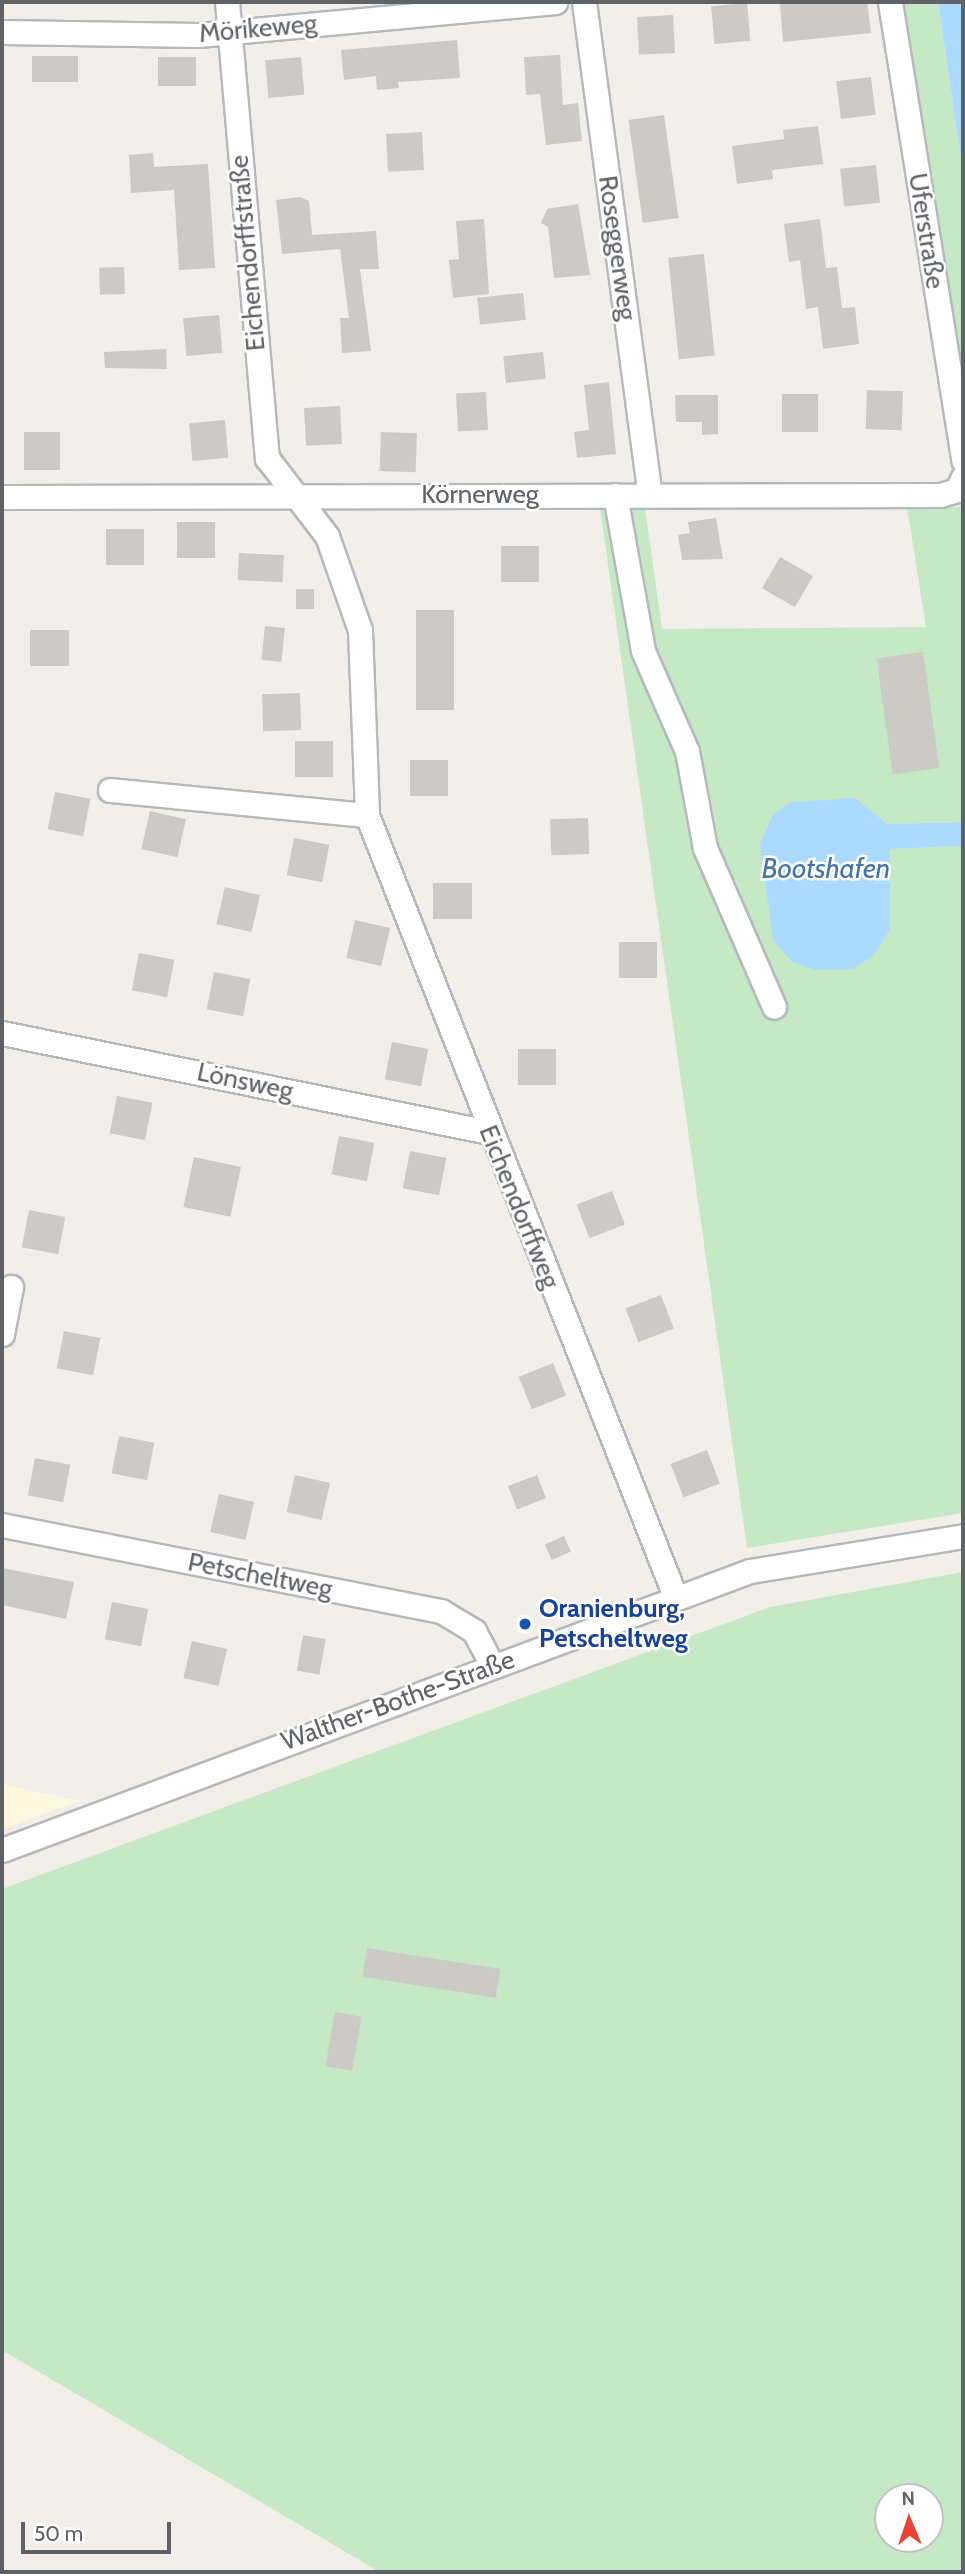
<!DOCTYPE html>
<html>
<head>
<meta charset="utf-8">
<style>
  body { margin:0 }
  #map { position:relative; width:965px; height:2574px; overflow:hidden; background:#f1efe8; font-family:Cabin,sans-serif }
  div>[style] { position:absolute }
  .commercial>* { inset:0; background:#fef7e0 }
  .green>* { inset:0; background:#c5e8c5 }
  .water>* { inset:0; background:#aadaff }
  .building>* { inset:0; background:#cccac5; transform-origin:0 0 }
  .roads { filter:drop-shadow(2px 0 #b5b8bc) drop-shadow(-2px 0 #b5b8bc) drop-shadow(0 2px #b5b8bc) drop-shadow(0 -2px #b5b8bc) }
  .minor>* { height:23px; margin:-11.5px; padding:0 11.5px; transform-origin:11.5px; border-radius:11.5px; background:#fff }
  .dots>* { width:19px; height:19px; translate:-50% -50%; box-sizing:border-box; border:4px solid #fff; border-radius:50% }
  span { translate:-50% -50%; white-space:nowrap; text-align:center; line-height:1.15; -webkit-text-stroke:5px #fff; paint-order:stroke }
  .street-label { font-size:26px; color:#5f6368 }
  .transit-label { font-size:26px; color:#164399; font-weight:700 }
  .left { translate:0 -50%; text-align:left }
  .water-label { font-size:28px; color:#4174aa; font-style:italic }
  .frame { position:absolute; inset:0; border:4px solid #5f6368; pointer-events:none }
  .north { position:absolute; left:874px; top:2483px; width:70px; height:70px; box-sizing:border-box; background:#fff; border:2px solid #bfc1c3; border-radius:50%; rotate:358deg; font-size:19px; font-weight:700; line-height:28px; text-align:center; color:#5f6368 }
  .north::after { content:''; display:block; margin:auto; width:24px; height:32px; background:#ea4335; clip-path:polygon(50% 0,100% 100%,50% 72%,0 100%) }
  .scale { position:absolute; left:21px; top:2522px; width:150px; height:32px; box-sizing:border-box; border:4px solid #5f6368; border-top:0; padding-left:9px; font-size:21px; line-height:24px; white-space:nowrap; color:#5f6368; -webkit-text-stroke:5px #fff; paint-order:stroke }
</style>
</head>
<body>
<div id="map">
  <div class="commercial">
    <i style="clip-path:polygon(2px 1784px,79px 1801px,2px 1829px)"></i>
  </div>
  <div class="green">
    <i style="clip-path:polygon(881px 2px,938px 2px,963px 172px,963px 822px,886px 824px,855px 798px,874px 955px,890px 930px,889px 849px,963px 846px,963px 1513px,747px 1548px,600px 508px,645px 508px,662px 629px,926px 627px,907px 507px,961px 507px)"></i>
    <i style="clip-path:polygon(evenodd,963px 1572px,963px 2572px,380px 2572px,5px 2352px,2px 2357px,2px 1889px,770px 1607px,963px 1572px,888px 2497px,930px 2497px,930px 2539px,888px 2539px,888px 2497px)"></i>
  </div>
  <div class="water">
    <i style="clip-path:polygon(938px 2px,963px 2px,963px 172px)"></i>
    <i style="clip-path:polygon(855px 798px,887px 824px,963px 822px,963px 846px,890px 849px,890px 930px,874px 955px,853px 969px,816px 970px,792px 962px,773px 940px,760px 843px,773px 815px,791px 802px)"></i>
  </div>
  <div class="building">
    <i style="clip-path:polygon(867px 2px,871px 33px,783px 42px,780px 4px)"></i>
    <i style="left:747px;top:3px;width:38px;height:36px;rotate:85deg"></i>
    <i style="left:673px;top:15px;width:38px;height:36px;rotate:87deg"></i>
    <i style="clip-path:polygon(457px 40px,460px 78px,398px 82px,399px 88px,377px 90px,376px 76px,344px 80px,341px 50px)"></i>
    <i style="clip-path:polygon(560px 55px,563px 105px,578px 103px,582px 141px,546px 145px,540px 94px,526px 95px,524px 57px)"></i>
    <i style="left:32px;top:56px;width:46px;height:26px"></i>
    <i style="left:158px;top:57px;width:38px;height:29px"></i>
    <i style="left:301px;top:57px;width:38px;height:36px;rotate:85deg"></i>
    <i style="left:871px;top:77px;width:38px;height:35px;rotate:83deg"></i>
    <i style="left:664px;top:115px;width:104px;height:36px;rotate:82deg"></i>
    <i style="clip-path:polygon(818px 126px,823px 164px,772px 170px,773px 179px,737px 184px,732px 146px,784px 139px,783px 130px)"></i>
    <i style="left:422px;top:132px;width:38px;height:36px;rotate:87deg"></i>
    <i style="clip-path:polygon(153px 153px,154px 167px,208px 164px,215px 268px,179px 270px,174px 190px,131px 193px,129px 155px)"></i>
    <i style="left:876px;top:165px;width:38px;height:36px;rotate:84deg"></i>
    <i style="clip-path:polygon(300px 197px,309px 201px,312px 235px,376px 231px,379px 269px,360px 269px,371px 351px,342px 353px,340px 318px,349px 318px,340px 249px,282px 254px,276px 200px)"></i>
    <i style="clip-path:polygon(578px 204px,590px 275px,554px 278px,548px 227px,541px 223px,547px 209px)"></i>
    <i style="clip-path:polygon(484px 219px,489px 294px,453px 298px,449px 260px,459px 259px,456px 221px)"></i>
    <i style="clip-path:polygon(820px 219px,826px 268px,837px 267px,842px 308px,855px 307px,859px 344px,823px 349px,818px 307px,806px 309px,800px 260px,789px 262px,784px 224px)"></i>
    <i style="left:704px;top:254px;width:102px;height:36px;rotate:84deg"></i>
    <i style="left:124px;top:267px;width:27px;height:25px;rotate:88deg"></i>
    <i style="left:523px;top:293px;width:27px;height:46px;rotate:84deg"></i>
    <i style="left:219px;top:315px;width:38px;height:36px;rotate:85deg"></i>
    <i style="clip-path:polygon(166px 349px,167px 369px,105px 368px,104px 352px)"></i>
    <i style="left:543px;top:352px;width:27px;height:40px;rotate:84deg"></i>
    <i style="clip-path:polygon(609px 382px,616px 454px,577px 458px,574px 432px,589px 430px,584px 385px)"></i>
    <i style="left:867px;top:390px;width:36px;height:39px;rotate:2deg"></i>
    <i style="left:486px;top:392px;width:38px;height:30px;rotate:87deg"></i>
    <i style="left:782px;top:394px;width:36px;height:38px"></i>
    <i style="clip-path:polygon(675px 395px,718px 395px,718px 434px,702px 435px,702px 422px,676px 422px)"></i>
    <i style="left:340px;top:406px;width:38px;height:36px;rotate:87deg"></i>
    <i style="left:225px;top:420px;width:38px;height:36px;rotate:85deg"></i>
    <i style="left:24px;top:432px;width:36px;height:38px"></i>
    <i style="left:381px;top:432px;width:36px;height:39px;rotate:2deg"></i>
    <i style="clip-path:polygon(716px 518px,723px 559px,682px 560px,678px 535px,690px 533px,688px 522px)"></i>
    <i style="left:177px;top:522px;width:38px;height:36px"></i>
    <i style="left:106px;top:529px;width:38px;height:36px"></i>
    <i style="left:539px;top:546px;width:36px;height:38px;rotate:90deg"></i>
    <i style="left:239px;top:553px;width:45px;height:27px;rotate:3deg"></i>
    <i style="left:780px;top:557px;width:38px;height:36px;rotate:30deg"></i>
    <i style="left:314px;top:589px;width:20px;height:18px;rotate:90deg"></i>
    <i style="left:416px;top:610px;width:38px;height:100px"></i>
    <i style="left:265px;top:626px;width:20px;height:34px;rotate:6deg"></i>
    <i style="left:69px;top:630px;width:36px;height:39px;rotate:90deg"></i>
    <i style="left:923px;top:652px;width:117px;height:47px;rotate:82deg"></i>
    <i style="left:300px;top:693px;width:37px;height:38px;rotate:88deg"></i>
    <i style="left:295px;top:741px;width:38px;height:36px"></i>
    <i style="left:410px;top:760px;width:38px;height:36px"></i>
    <i style="left:55px;top:792px;width:36px;height:38px;rotate:11deg"></i>
    <i style="left:150px;top:811px;width:37px;height:39px;rotate:13deg"></i>
    <i style="left:588px;top:818px;width:36px;height:38px;rotate:88deg"></i>
    <i style="left:294px;top:838px;width:36px;height:38px;rotate:11deg"></i>
    <i style="left:472px;top:883px;width:36px;height:39px;rotate:90deg"></i>
    <i style="left:225px;top:887px;width:36px;height:38px;rotate:13deg"></i>
    <i style="left:355px;top:920px;width:36px;height:39px;rotate:13deg"></i>
    <i style="left:657px;top:942px;width:36px;height:38px;rotate:90deg"></i>
    <i style="left:139px;top:953px;width:36px;height:38px;rotate:11deg"></i>
    <i style="left:214px;top:972px;width:37px;height:38px;rotate:11deg"></i>
    <i style="left:392px;top:1042px;width:37px;height:38px;rotate:11deg"></i>
    <i style="left:556px;top:1049px;width:36px;height:38px;rotate:90deg"></i>
    <i style="left:117px;top:1096px;width:36px;height:38px;rotate:11deg"></i>
    <i style="left:339px;top:1136px;width:36px;height:39px;rotate:11deg"></i>
    <i style="left:410px;top:1151px;width:37px;height:38px;rotate:11deg"></i>
    <i style="left:194px;top:1157px;width:48px;height:51px;rotate:12deg"></i>
    <i style="left:612px;top:1191px;width:36px;height:38px;rotate:69deg"></i>
    <i style="left:29px;top:1210px;width:37px;height:38px;rotate:11deg"></i>
    <i style="left:661px;top:1295px;width:36px;height:38px;rotate:69deg"></i>
    <i style="left:64px;top:1331px;width:37px;height:38px;rotate:11deg"></i>
    <i style="left:553px;top:1363px;width:35px;height:37px;rotate:68deg"></i>
    <i style="left:119px;top:1436px;width:36px;height:38px;rotate:11deg"></i>
    <i style="left:707px;top:1450px;width:36px;height:39px;rotate:69deg"></i>
    <i style="left:35px;top:1458px;width:36px;height:38px;rotate:11deg"></i>
    <i style="left:295px;top:1475px;width:36px;height:38px;rotate:13deg"></i>
    <i style="left:537px;top:1475px;width:25px;height:31px;rotate:69deg"></i>
    <i style="left:219px;top:1494px;width:36px;height:39px;rotate:13deg"></i>
    <i style="left:564px;top:1536px;width:17px;height:21px;rotate:66deg"></i>
    <i style="clip-path:polygon(2px 1568px,74px 1582px,66px 1619px,2px 1605px)"></i>
    <i style="left:112px;top:1602px;width:37px;height:38px;rotate:11deg"></i>
    <i style="left:303px;top:1635px;width:23px;height:36px;rotate:10deg"></i>
    <i style="left:192px;top:1641px;width:36px;height:38px;rotate:13deg"></i>
    <i style="left:367px;top:1948px;width:135px;height:29px;rotate:9deg"></i>
    <i style="left:335px;top:2012px;width:27px;height:55px;rotate:10deg"></i>
  </div>
  <div class="roads">
    <div class="minor">
      <i style="left:227px;top:2px;width:458px;rotate:85deg"></i>
      <i style="left:267px;top:458px;width:98px;rotate:52.4deg"></i>
      <i style="left:327px;top:536px;width:100px;rotate:70.7deg"></i>
      <i style="left:360px;top:630px;width:185px;rotate:87.8deg"></i>
      <i style="left:367px;top:815px;width:840px;rotate:68.48deg"></i>
      <i style="left:584px;top:2px;width:497px;rotate:82.4deg"></i>
      <i style="left:890px;top:2px;width:464px;rotate:80.9deg"></i>
      <i style="left:2px;top:32px;width:197px;rotate:0.9deg"></i>
      <i style="left:199px;top:35px;width:358px;rotate:-5.3deg"></i>
      <i style="left:615px;top:495px;width:158px;rotate:79.8deg"></i>
      <i style="left:643px;top:651px;width:109px;rotate:66.3deg"></i>
      <i style="left:687px;top:751px;width:99px;rotate:79.5deg"></i>
      <i style="left:705px;top:848px;width:173px;rotate:66.5deg"></i>
      <i style="left:2px;top:497px;width:938px;rotate:-0.12deg"></i>
      <i style="left:940px;top:495px;width:18px;rotate:-16deg"></i>
      <i style="left:957px;top:490px;width:14px;rotate:-65deg"></i>
      <i style="left:110px;top:790px;width:258px;rotate:5.6deg"></i>
      <i style="left:2px;top:1033px;width:497px;rotate:11.5deg"></i>
      <i style="left:2px;top:1334px;width:48px;rotate:-79.2deg"></i>
      <i style="left:2px;top:1525px;width:447px;rotate:11.1deg"></i>
      <i style="left:441px;top:1611px;width:39px;rotate:31deg"></i>
      <i style="left:474px;top:1631px;width:40px;rotate:62deg"></i>
      <i style="left:2px;top:1850px;width:798px;rotate:-20.46deg"></i>
      <i style="left:750px;top:1571px;width:216px;rotate:-9.3deg"></i>
    </div>
  </div>
  <div class="dots">
    <i style="left:525px;top:1624px;background:#1a4fb4"></i>
  </div>
  <div class="street-label">
    <span style="left:258px;top:29px;rotate:-5deg">Mörikeweg</span>
    <span style="left:926px;top:231px;rotate:81deg">Uferstraße</span>
    <span style="left:617px;top:248px;rotate:82deg">Roseggerweg</span>
    <span style="left:248px;top:253px;rotate:-95deg">Eichendorffstraße</span>
    <span style="left:480px;top:495px">Körnerweg</span>
    <span style="left:245px;top:1082px;rotate:12deg">Lönsweg</span>
    <span style="left:519px;top:1207px;rotate:68deg">Eichendorffweg</span>
    <span style="left:260px;top:1576px;rotate:11deg">Petscheltweg</span>
    <span style="left:398px;top:1701px;rotate:-20deg">Walther-Bothe-Straße</span>
  </div>
  <div class="transit-label">
    <span class="left" style="left:539px;top:1624px">Oranienburg,<br>Petscheltweg</span>
  </div>
  <div class="water-label">
    <span style="left:826px;top:868px">Bootshafen</span>
  </div>
  <div class="frame"></div>
  <div class="north">N</div>
  <div class="scale">50 m</div>
</div>
</body>
</html>
